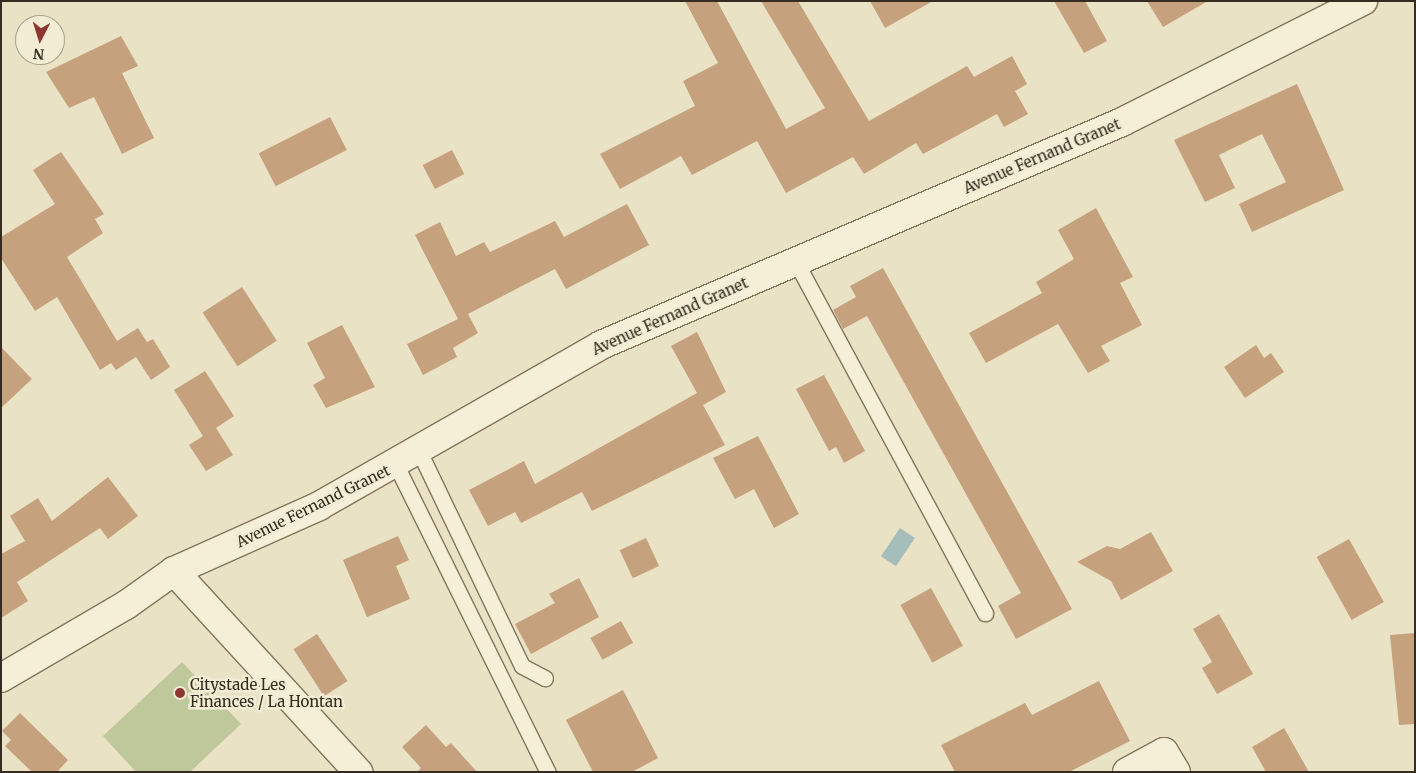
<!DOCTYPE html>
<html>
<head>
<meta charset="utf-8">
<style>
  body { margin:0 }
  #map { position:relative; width:1416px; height:773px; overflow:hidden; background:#eae2c5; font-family:Merriweather,serif }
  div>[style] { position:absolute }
  .green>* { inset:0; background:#bfc89a }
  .water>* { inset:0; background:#a6beb9; transform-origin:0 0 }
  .building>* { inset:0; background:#c6a17e; transform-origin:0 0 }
  .roads { filter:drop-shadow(1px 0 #84745c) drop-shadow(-1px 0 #84745c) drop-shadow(0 1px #84745c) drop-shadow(0 -1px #84745c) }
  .lane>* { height:15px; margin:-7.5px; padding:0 7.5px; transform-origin:7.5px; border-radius:7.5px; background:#f6efd7 }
  .street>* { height:28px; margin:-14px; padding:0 14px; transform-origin:14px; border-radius:14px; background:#f6efd7 }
  .dots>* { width:14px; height:14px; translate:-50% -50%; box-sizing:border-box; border:2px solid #f3ecd4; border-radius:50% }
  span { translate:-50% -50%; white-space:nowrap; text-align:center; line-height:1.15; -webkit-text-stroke:5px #f3ecd4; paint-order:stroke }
  .street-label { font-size:15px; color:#352b1f }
  .poi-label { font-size:15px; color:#352b1f }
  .left { translate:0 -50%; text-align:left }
  .frame { position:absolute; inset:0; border:2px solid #352b1f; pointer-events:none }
  .north { position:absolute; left:15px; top:15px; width:50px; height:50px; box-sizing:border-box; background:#f3ecd4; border:1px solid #a79f8c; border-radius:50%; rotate:185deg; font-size:14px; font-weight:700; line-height:20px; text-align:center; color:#352b1f }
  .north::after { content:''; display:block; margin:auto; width:18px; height:22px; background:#8e3731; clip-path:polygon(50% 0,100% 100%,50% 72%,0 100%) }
</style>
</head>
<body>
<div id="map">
  <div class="green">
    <i style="clip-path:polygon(182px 662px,241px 724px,190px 772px,136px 772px,103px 736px)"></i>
  </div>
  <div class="water">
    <i style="left:900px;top:528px;width:18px;height:34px;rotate:34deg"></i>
  </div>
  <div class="building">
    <i style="clip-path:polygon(685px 1px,717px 1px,786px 129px,825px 108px,761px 1px,798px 1px,869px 121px,967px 66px,974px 77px,1012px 56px,1027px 84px,1015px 91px,1028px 114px,1004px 127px,997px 114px,923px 154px,916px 143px,864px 174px,853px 157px,786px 193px,757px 141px,692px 175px,681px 156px,620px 189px,600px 154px,695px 106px,683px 81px,718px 63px)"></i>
    <i style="clip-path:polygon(870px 1px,933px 1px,885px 28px)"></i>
    <i style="clip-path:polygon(1054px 1px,1085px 1px,1107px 41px,1084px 53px)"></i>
    <i style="clip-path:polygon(1147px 1px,1208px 1px,1163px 27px)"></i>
    <i style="clip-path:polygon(121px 36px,138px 66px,122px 73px,154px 138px,122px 154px,94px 97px,69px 108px,46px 72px)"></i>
    <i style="clip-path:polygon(1297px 84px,1344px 190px,1252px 232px,1239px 204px,1286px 182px,1262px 134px,1219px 155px,1235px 188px,1205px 202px,1174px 140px)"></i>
    <i style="left:330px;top:117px;width:37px;height:80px;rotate:63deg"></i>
    <i style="left:452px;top:150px;width:27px;height:33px;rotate:63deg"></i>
    <i style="clip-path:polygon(61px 152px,104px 214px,95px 219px,103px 233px,67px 257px,117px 341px,138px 328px,147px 342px,153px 339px,170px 367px,151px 380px,136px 357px,116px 370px,111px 363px,100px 370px,57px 297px,35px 311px,1px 258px,1px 237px,55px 204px,33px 170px)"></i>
    <i style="clip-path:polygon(627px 204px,649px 245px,566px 289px,555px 269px,468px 314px,478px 333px,453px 348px,457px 357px,423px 375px,407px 344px,458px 319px,415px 235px,440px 222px,456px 256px,484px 242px,490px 252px,555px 221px,564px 237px)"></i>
    <i style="clip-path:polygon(1096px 208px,1133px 277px,1120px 283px,1142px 325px,1101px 346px,1110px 361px,1088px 373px,1058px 324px,986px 363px,969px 333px,1042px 293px,1036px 282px,1074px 259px,1058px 230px)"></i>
    <i style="clip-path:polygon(883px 268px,1072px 609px,1016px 639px,998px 606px,1021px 593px,867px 316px,843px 329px,833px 310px,856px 297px,850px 286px)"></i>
    <i style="left:242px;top:287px;width:64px;height:47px;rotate:57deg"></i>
    <i style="clip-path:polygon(342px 325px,375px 387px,326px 408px,313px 385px,325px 378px,307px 343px)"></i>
    <i style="clip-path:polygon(697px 332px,726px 392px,703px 405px,725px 445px,592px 511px,582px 492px,521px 523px,515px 512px,488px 526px,469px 490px,524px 461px,535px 484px,697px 393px,671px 346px)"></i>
    <i style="clip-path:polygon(1256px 345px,1264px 358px,1271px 353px,1284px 372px,1245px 398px,1224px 367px)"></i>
    <i style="clip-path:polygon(1px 347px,32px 379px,1px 408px)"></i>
    <i style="clip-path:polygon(205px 371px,234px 416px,216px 428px,233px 455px,206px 471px,189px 445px,203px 436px,174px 390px)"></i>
    <i style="clip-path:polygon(824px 375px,865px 451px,844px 463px,836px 447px,829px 451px,796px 389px)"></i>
    <i style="clip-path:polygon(758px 436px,799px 514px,774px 528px,754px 489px,735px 499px,713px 458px)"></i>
    <i style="clip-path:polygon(108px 477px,138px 516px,108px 539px,100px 528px,17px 582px,28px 601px,1px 618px,1px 554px,25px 541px,10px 516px,38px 498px,52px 521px)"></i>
    <i style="clip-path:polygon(1151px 532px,1173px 571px,1121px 600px,1111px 581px,1077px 562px,1107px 546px,1120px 549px)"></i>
    <i style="clip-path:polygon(398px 536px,409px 560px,396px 566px,410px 599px,367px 617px,343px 560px)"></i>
    <i style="left:646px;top:538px;width:31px;height:29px;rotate:65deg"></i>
    <i style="left:1349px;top:539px;width:72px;height:37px;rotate:61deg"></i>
    <i style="clip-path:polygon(579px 578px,599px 617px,531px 654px,515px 624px,555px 603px,549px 594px)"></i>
    <i style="left:931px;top:588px;width:66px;height:35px;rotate:61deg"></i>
    <i style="clip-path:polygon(1219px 614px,1253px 674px,1217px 694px,1202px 668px,1212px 662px,1193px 629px)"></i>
    <i style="left:621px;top:621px;width:25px;height:35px;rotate:61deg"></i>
    <i style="clip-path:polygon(1415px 633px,1415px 724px,1399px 725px,1390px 635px)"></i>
    <i style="left:317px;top:634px;width:56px;height:28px;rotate:57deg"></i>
    <i style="clip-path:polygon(1099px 681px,1130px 741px,1069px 772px,955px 772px,941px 745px,1025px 703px,1032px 715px)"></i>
    <i style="clip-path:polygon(623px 690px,658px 758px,632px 772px,593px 772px,566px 720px)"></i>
    <i style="clip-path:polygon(20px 713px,68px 760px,57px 772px,32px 772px,5px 746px,11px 740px,2px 731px)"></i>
    <i style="clip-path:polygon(426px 725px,446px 747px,451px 743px,477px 772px,417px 772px,421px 768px,402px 747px)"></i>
    <i style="clip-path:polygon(1284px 728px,1309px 772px,1266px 772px,1252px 747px)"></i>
  </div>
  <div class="roads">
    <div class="lane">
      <i style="left:796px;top:262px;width:399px;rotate:61.7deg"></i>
      <i style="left:419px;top:451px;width:238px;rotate:64.4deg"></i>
      <i style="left:522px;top:666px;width:26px;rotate:28deg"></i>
      <i style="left:396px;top:465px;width:343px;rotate:63.7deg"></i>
    </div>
    <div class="street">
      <i style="left:174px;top:571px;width:273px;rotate:47.5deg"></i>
      <i style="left:1px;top:678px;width:145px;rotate:-30.3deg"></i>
      <i style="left:126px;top:605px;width:59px;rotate:-35.3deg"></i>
      <i style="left:174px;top:571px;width:159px;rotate:-24.1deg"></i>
      <i style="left:319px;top:506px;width:325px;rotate:-29.7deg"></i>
      <i style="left:601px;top:345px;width:567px;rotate:-23.17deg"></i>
      <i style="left:1122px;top:122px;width:270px;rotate:-26.7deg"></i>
      <i style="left:1127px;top:772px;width:42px;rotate:-28.4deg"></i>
      <i style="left:1164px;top:752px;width:23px;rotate:59deg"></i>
    </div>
  </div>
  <div class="dots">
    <i style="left:180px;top:693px;background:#8e3731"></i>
  </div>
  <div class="street-label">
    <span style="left:1042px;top:156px;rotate:-23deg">Avenue Fernand Granet</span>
    <span style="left:670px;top:316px;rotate:-24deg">Avenue Fernand Granet</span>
    <span style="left:313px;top:506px;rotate:-26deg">Avenue Fernand Granet</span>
  </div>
  <div class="poi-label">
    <span class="left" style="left:190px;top:693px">Citystade Les<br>Finances / La Hontan</span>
  </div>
  <div class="frame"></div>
  <div class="north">N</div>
</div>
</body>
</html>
